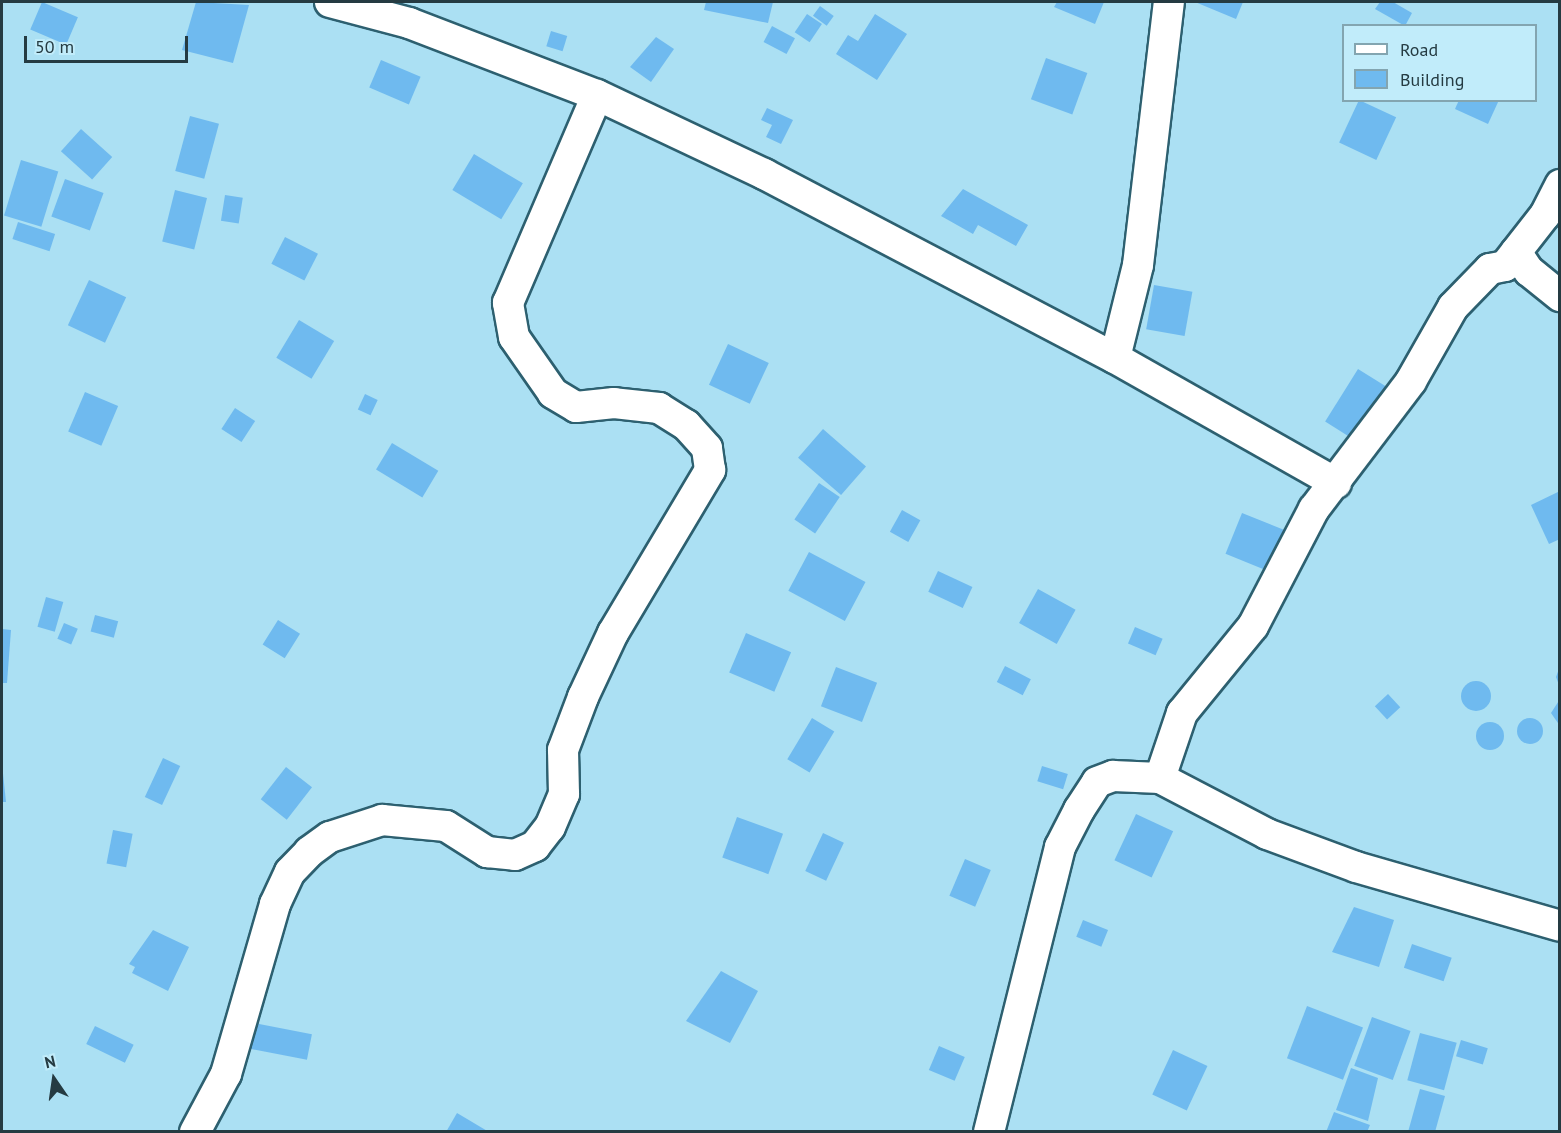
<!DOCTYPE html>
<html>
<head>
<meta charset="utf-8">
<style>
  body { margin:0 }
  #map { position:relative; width:1561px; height:1133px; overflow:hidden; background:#abe0f3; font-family:"PT Sans",sans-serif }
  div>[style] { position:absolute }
  .building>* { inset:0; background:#6fbaef; transform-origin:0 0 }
  .round { border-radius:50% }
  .roads { filter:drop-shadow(2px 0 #2d6070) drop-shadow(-2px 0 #2d6070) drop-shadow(0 2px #2d6070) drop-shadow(0 -2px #2d6070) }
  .minor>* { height:30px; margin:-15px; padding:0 15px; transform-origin:15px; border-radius:15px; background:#fff }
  span { translate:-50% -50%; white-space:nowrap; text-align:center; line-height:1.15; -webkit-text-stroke:4.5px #c1ecfa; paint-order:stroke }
  .frame { position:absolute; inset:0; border:3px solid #253b42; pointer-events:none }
  .legend { position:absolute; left:1342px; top:24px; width:195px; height:78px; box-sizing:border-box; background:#c1ecfa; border:2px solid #83a5b0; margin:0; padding:8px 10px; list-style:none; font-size:18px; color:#253b42 }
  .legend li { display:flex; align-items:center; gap:12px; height:30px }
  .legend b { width:30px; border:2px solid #83a5b0 }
  .north { position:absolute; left:24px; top:1049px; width:60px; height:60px; -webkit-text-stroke:4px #c1ecfa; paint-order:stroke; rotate:347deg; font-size:16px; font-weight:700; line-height:24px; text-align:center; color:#253b42 }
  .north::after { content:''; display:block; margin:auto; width:21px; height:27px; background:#253b42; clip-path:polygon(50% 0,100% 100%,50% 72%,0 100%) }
  .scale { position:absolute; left:24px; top:36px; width:164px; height:27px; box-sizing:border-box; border:3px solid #253b42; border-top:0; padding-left:8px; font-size:18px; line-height:21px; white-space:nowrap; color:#253b42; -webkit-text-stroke:4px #c1ecfa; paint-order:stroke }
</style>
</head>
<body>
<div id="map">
  <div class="building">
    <i style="left:42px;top:2px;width:39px;height:30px;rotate:23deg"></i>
    <i style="clip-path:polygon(196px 2px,249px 5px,233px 63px,182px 50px)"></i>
    <i style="clip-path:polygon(706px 2px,773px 2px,768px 23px,704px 10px)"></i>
    <i style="clip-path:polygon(1057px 2px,1104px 2px,1095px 24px,1054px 7px)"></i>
    <i style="clip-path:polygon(1195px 2px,1243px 2px,1236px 19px)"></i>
    <i style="clip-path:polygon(1380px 2px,1393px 2px,1412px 13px,1405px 26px,1375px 9px)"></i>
    <i style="left:820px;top:6px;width:17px;height:12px;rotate:36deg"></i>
    <i style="left:807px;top:14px;width:18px;height:22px;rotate:34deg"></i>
    <i style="clip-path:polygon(875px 14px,907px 34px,877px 80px,836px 54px,848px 35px,858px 41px)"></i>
    <i style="left:772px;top:26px;width:26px;height:18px;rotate:28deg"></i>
    <i style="left:551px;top:31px;width:17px;height:16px;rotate:17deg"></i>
    <i style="clip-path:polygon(656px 37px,674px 49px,651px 82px,630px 67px)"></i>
    <i style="left:1046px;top:58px;width:44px;height:44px;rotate:20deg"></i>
    <i style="left:381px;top:60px;width:43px;height:30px;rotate:23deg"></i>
    <i style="left:1359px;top:100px;width:41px;height:47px;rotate:25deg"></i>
    <i style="clip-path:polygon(1459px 100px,1499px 100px,1488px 124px,1455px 109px)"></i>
    <i style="clip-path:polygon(767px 108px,793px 120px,781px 144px,766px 137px,772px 125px,761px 120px)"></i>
    <i style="left:190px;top:116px;width:30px;height:57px;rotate:15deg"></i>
    <i style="left:81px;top:129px;width:42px;height:30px;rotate:42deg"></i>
    <i style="left:474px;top:154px;width:57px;height:42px;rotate:31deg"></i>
    <i style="left:21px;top:160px;width:39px;height:58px;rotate:17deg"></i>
    <i style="left:65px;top:179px;width:41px;height:40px;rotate:20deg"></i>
    <i style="clip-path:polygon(963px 189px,1028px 225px,1016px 246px,978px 225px,973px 234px,941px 216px)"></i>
    <i style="left:175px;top:190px;width:33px;height:53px;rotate:14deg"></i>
    <i style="left:225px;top:195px;width:18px;height:26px;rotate:9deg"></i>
    <i style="left:18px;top:222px;width:39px;height:18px;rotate:18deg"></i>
    <i style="left:285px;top:237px;width:37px;height:30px;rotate:27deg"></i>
    <i style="left:89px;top:280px;width:41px;height:50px;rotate:25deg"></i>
    <i style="left:1154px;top:285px;width:39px;height:45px;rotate:10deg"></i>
    <i style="left:299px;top:320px;width:41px;height:44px;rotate:31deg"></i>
    <i style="left:728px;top:344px;width:45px;height:45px;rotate:25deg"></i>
    <i style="left:1358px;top:369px;width:36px;height:62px;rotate:32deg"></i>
    <i style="left:85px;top:392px;width:36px;height:43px;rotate:23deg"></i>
    <i style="left:365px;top:394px;width:14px;height:17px;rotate:25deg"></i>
    <i style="left:235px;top:408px;width:24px;height:25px;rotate:33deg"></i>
    <i style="left:823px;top:429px;width:57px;height:38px;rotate:41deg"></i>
    <i style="left:392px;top:443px;width:54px;height:31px;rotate:31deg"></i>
    <i style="left:819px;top:483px;width:25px;height:44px;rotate:34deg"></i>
    <i style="clip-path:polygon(1560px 491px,1560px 539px,1549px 544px,1531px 505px)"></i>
    <i style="left:902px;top:510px;width:21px;height:25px;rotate:29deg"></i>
    <i style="left:1242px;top:513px;width:45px;height:44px;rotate:22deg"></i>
    <i style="left:809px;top:552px;width:64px;height:44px;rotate:28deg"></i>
    <i style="left:938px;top:571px;width:38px;height:23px;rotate:25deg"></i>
    <i style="left:1038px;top:589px;width:43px;height:39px;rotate:29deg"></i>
    <i style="left:46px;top:597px;width:18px;height:31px;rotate:16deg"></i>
    <i style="left:95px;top:615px;width:24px;height:17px;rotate:15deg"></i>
    <i style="left:278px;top:620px;width:26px;height:29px;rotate:32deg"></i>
    <i style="left:64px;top:623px;width:15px;height:17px;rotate:23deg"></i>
    <i style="left:1135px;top:627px;width:30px;height:18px;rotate:23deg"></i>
    <i style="clip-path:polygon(2px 629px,11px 630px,7px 683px,2px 683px)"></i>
    <i style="left:746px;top:633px;width:49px;height:43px;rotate:23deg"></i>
    <i style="left:1005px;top:666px;width:29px;height:18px;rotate:27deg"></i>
    <i style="clip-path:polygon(1560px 666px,1560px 685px,1559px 685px,1556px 677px)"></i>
    <i style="left:836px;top:667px;width:44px;height:42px;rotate:21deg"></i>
    <i class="round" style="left:1461px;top:681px;width:30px;height:30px"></i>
    <i style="left:1388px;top:694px;width:18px;height:18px;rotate:47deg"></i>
    <i style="clip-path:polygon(1560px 699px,1560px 726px,1551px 713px)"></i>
    <i class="round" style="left:1517px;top:718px;width:26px;height:26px"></i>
    <i style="left:812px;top:718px;width:26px;height:48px;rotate:31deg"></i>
    <i class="round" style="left:1476px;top:722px;width:28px;height:28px"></i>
    <i style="left:163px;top:758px;width:19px;height:43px;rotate:25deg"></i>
    <i style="clip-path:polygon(2px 764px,6px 802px,2px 802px)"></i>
    <i style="left:1042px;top:766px;width:27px;height:16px;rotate:17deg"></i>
    <i style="left:286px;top:767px;width:33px;height:41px;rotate:38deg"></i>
    <i style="left:1136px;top:814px;width:41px;height:51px;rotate:25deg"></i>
    <i style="left:737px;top:817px;width:49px;height:43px;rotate:20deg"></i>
    <i style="left:113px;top:830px;width:20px;height:34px;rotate:11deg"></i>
    <i style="left:823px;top:833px;width:23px;height:42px;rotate:25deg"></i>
    <i style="left:965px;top:859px;width:28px;height:40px;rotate:23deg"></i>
    <i style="clip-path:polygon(1354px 907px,1394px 920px,1379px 967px,1332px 952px)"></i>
    <i style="left:1083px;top:920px;width:27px;height:18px;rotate:22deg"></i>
    <i style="clip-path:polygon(153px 930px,189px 947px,168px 991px,132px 973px,135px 967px,129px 964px)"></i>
    <i style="left:1412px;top:944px;width:42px;height:25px;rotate:19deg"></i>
    <i style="clip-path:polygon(721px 971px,758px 991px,730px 1043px,686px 1021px)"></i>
    <i style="left:1307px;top:1006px;width:60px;height:56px;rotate:21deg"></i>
    <i style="left:1372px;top:1017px;width:41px;height:52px;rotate:20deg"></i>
    <i style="left:254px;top:1023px;width:59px;height:26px;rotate:11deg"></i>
    <i style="left:95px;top:1026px;width:43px;height:20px;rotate:26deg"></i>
    <i style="left:1420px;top:1033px;width:38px;height:49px;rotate:15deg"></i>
    <i style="left:1461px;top:1040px;width:28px;height:17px;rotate:17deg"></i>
    <i style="left:939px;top:1046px;width:28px;height:26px;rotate:23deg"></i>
    <i style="left:1173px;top:1050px;width:38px;height:49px;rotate:25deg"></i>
    <i style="clip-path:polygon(1351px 1068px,1378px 1078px,1368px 1121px,1336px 1110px)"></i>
    <i style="clip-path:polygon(1420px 1089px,1445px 1096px,1435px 1132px,1408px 1132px)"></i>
    <i style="clip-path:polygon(1334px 1112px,1370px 1125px,1367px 1132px,1326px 1132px)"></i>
    <i style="clip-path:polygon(457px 1113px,489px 1132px,446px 1132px)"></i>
  </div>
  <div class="roads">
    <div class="minor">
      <i style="left:330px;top:2px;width:82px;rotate:14.9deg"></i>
      <i style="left:409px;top:23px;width:201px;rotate:21deg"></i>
      <i style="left:597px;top:95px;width:185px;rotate:25.3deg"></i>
      <i style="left:764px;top:174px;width:396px;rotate:27.7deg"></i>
      <i style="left:1115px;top:358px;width:254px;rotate:29.5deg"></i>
      <i style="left:1516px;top:252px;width:23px;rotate:56deg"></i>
      <i style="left:1529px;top:271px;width:40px;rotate:39deg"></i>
      <i style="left:1115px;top:358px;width:96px;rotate:-76.1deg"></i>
      <i style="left:1138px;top:265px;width:265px;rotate:-83.3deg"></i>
      <i style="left:1160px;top:778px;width:121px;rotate:27.6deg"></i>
      <i style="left:1267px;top:834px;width:95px;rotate:20.3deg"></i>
      <i style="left:1356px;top:867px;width:212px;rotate:16.1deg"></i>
      <i style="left:195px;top:1132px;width:66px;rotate:-61.9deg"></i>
      <i style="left:226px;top:1074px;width:177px;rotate:-73.9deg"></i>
      <i style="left:275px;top:904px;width:35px;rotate:-65deg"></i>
      <i style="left:290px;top:872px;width:28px;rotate:-46deg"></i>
      <i style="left:309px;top:852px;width:26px;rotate:-36deg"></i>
      <i style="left:330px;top:837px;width:55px;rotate:-18.1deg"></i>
      <i style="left:382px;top:820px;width:64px;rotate:5.4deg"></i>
      <i style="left:446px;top:826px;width:49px;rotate:32.4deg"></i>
      <i style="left:487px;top:852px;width:28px;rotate:6deg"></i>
      <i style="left:515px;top:855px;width:22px;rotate:-24deg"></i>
      <i style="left:535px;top:846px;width:24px;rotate:-52deg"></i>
      <i style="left:550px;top:827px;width:36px;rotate:-67deg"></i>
      <i style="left:564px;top:794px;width:44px;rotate:-91.3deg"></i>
      <i style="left:563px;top:750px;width:57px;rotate:-69.3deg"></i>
      <i style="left:583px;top:697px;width:71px;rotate:-64.9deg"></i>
      <i style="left:613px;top:633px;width:190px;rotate:-59.2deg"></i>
      <i style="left:710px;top:470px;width:22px;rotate:-98deg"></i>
      <i style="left:707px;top:448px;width:31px;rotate:-132deg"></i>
      <i style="left:686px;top:425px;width:32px;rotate:-148deg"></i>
      <i style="left:659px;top:408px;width:45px;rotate:-173.7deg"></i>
      <i style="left:614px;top:403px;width:38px;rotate:174deg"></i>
      <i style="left:576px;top:407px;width:27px;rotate:-149deg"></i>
      <i style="left:553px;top:393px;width:68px;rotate:-124.9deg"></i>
      <i style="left:514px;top:337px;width:35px;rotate:-100deg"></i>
      <i style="left:508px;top:303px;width:226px;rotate:-66.8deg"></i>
      <i style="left:989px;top:1132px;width:294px;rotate:-76deg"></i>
      <i style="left:1060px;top:847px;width:42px;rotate:-62.8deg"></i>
      <i style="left:1079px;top:810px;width:33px;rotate:-57deg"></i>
      <i style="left:1097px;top:782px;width:17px;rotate:-21deg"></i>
      <i style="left:1113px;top:776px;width:47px;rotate:2.4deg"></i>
      <i style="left:1160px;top:778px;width:69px;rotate:-71.3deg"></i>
      <i style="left:1182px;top:713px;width:112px;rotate:-50.8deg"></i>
      <i style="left:1253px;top:626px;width:132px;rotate:-62.5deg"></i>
      <i style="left:1314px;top:509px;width:161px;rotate:-52.8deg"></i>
      <i style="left:1411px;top:381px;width:85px;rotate:-60.4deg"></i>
      <i style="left:1453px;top:307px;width:53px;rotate:-45.8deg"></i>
      <i style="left:1490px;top:269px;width:15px;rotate:-11deg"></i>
      <i style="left:1505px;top:266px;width:65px;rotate:-51.9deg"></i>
      <i style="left:1545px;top:215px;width:34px;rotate:-63deg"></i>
    </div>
  </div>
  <div class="frame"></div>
  <ul class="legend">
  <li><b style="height:8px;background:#fff"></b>Road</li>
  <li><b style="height:16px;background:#6fbaef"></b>Building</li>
  </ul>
  <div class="north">N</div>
  <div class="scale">50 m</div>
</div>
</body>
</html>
